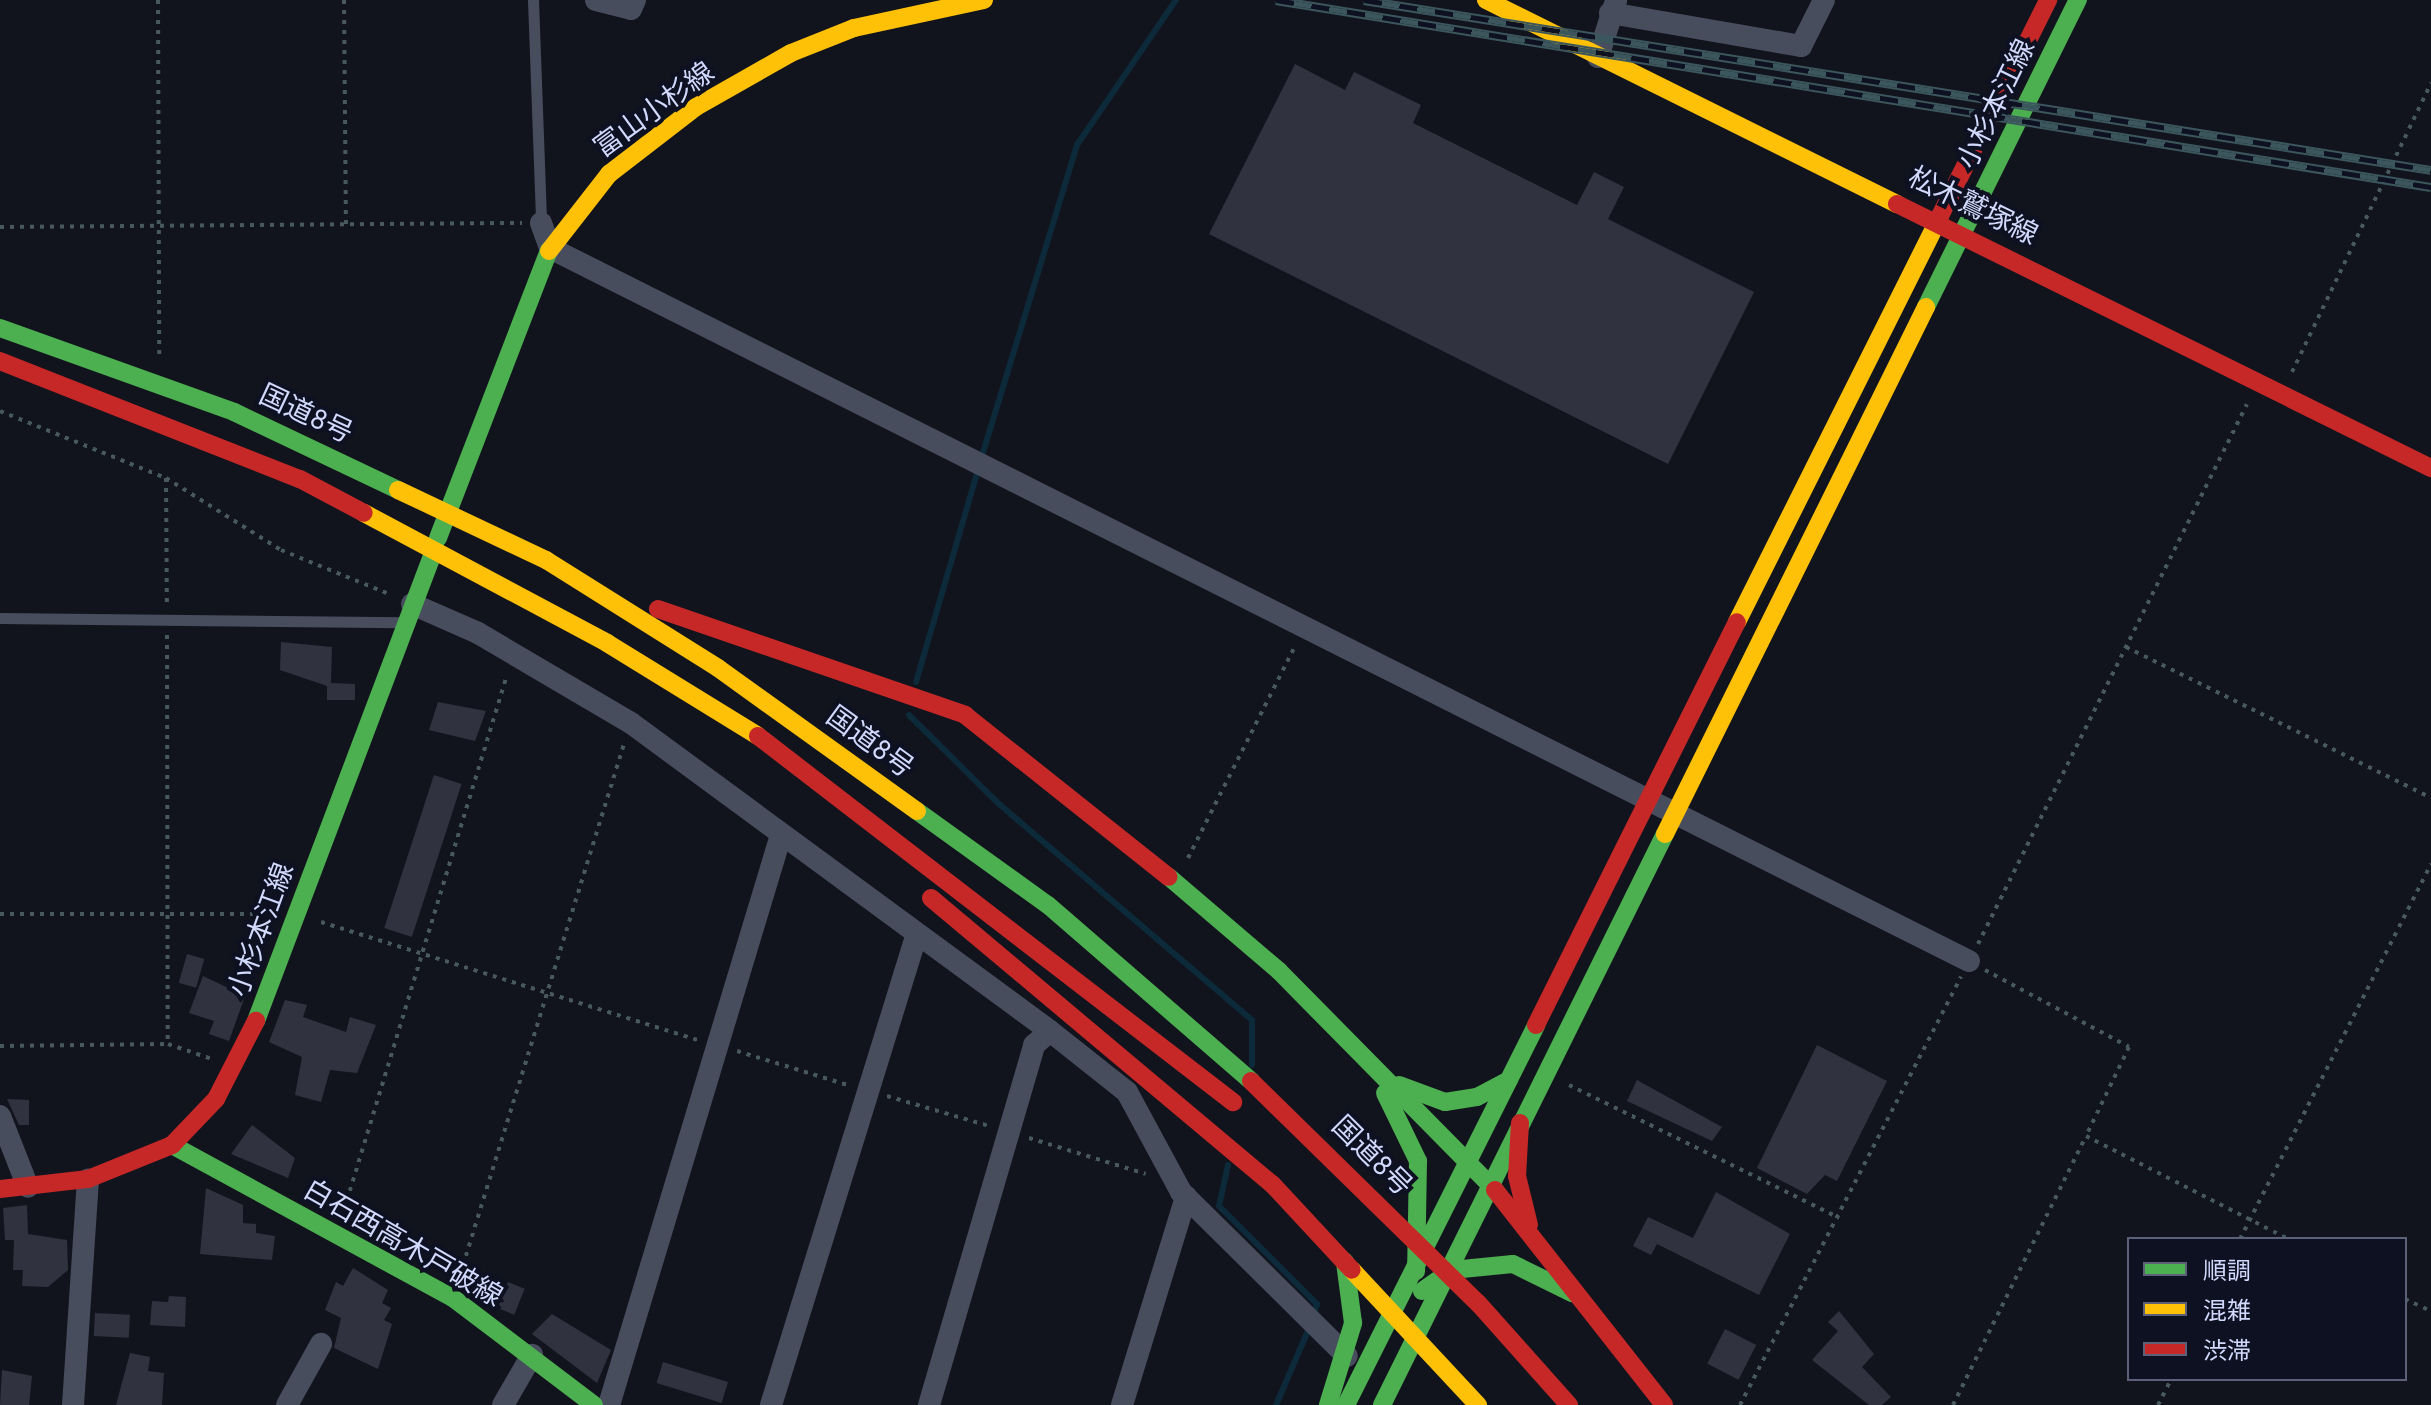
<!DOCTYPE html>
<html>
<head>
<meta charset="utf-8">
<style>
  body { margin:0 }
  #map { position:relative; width:2431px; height:1405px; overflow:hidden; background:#12141d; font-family:Jost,"Noto Sans JP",sans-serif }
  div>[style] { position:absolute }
  .stream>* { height:6px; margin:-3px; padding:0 3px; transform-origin:3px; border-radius:3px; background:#0d2a3a }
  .building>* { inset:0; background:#30323f; transform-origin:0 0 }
  .path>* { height:4px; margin-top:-2px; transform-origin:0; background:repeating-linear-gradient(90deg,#47585e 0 4px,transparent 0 10px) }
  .lane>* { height:11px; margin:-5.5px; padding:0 5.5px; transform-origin:5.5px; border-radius:5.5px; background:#484d5e }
  .street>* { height:22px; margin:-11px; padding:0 11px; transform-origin:11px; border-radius:11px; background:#484d5e }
  .fast>* { height:18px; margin:-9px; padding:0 9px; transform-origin:9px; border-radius:9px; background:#4caf50 }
  .slow>* { height:18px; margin:-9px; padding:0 9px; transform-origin:9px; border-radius:9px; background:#ffc107 }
  .jam>* { height:18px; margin:-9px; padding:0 9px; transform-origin:9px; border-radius:9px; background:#c62828 }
  .rail>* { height:9px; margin-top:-4.5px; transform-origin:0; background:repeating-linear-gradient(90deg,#0e1121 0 18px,#3c565d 0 36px); box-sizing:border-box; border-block:2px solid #3c565d }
  .jam-bridge>* { height:18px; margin:-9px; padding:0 9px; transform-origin:9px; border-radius:9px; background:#c62828 }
  span { translate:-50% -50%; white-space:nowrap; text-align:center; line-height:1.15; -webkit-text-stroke:8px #0e1121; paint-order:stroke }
  .street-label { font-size:28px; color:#d1d9fd }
  .legend { position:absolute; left:2127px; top:1237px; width:280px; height:144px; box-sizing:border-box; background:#0e1121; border:2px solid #5c6179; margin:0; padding:10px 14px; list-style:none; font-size:24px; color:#d1d9fd }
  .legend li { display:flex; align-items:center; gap:16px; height:40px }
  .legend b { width:40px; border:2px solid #5c6179 }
</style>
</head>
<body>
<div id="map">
  <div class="stream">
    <i style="left:981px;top:459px;width:328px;rotate:-73deg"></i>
    <i style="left:1077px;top:145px;width:176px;rotate:-55.7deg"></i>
    <i style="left:916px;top:682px;width:221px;rotate:-73.7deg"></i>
    <i style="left:909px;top:715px;width:127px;rotate:44.7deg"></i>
    <i style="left:999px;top:804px;width:333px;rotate:40.5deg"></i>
    <i style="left:1252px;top:1020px;width:45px;rotate:90deg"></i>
    <i style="left:1228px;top:1165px;width:42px;rotate:102.4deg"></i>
    <i style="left:1219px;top:1206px;width:139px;rotate:45deg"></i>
    <i style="left:1317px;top:1304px;width:13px;rotate:108deg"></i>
    <i style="left:1276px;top:1405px;width:86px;rotate:-66.7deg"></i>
  </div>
  <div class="building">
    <i style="clip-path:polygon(1295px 64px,1345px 90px,1354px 72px,1421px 105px,1413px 123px,1577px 205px,1594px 172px,1624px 187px,1608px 219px,1754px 292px,1668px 464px,1209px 234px)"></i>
    <i style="clip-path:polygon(281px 642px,332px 647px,331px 683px,355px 684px,355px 700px,327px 700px,327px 686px,280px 670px)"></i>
    <i style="clip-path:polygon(438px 702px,486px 711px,475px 741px,429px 730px)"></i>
    <i style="left:434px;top:775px;width:29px;height:161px;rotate:18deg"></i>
    <i style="left:187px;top:954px;width:18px;height:30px;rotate:16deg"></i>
    <i style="clip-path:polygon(203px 976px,245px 996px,229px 1041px,209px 1034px,214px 1021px,189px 1013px)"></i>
    <i style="clip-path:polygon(285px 1000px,307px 1005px,303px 1017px,346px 1032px,350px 1017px,376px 1025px,357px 1073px,330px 1070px,321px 1102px,295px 1095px,302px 1057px,269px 1042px)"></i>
    <i style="clip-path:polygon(1817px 1045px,1887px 1081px,1837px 1181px,1825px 1175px,1807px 1194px,1757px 1168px)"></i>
    <i style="clip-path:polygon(1637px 1080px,1722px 1127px,1712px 1141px,1627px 1101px)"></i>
    <i style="clip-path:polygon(7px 1099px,29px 1100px,29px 1125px,19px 1125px)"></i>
    <i style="clip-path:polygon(252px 1125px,295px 1158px,288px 1178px,231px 1154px)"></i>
    <i style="clip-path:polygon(206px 1188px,243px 1205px,243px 1223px,256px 1224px,256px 1233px,275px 1236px,272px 1260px,200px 1254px)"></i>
    <i style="clip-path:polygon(1716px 1192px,1790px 1234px,1759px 1295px,1657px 1244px,1651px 1255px,1633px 1246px,1648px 1217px,1693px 1238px)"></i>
    <i style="clip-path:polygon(27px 1205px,28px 1234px,67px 1240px,68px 1270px,48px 1287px,22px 1286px,23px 1270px,13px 1270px,14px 1240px,5px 1240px,3px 1208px)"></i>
    <i style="clip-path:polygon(353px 1268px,388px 1290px,382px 1303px,391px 1308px,384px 1320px,392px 1324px,378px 1369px,334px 1348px,341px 1318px,325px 1310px,336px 1282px,343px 1286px)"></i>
    <i style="left:508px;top:1282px;width:18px;height:28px;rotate:22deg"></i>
    <i style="clip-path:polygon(169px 1296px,186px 1297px,185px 1327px,150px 1325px,152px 1301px,168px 1302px)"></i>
    <i style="clip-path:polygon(1839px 1311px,1874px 1354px,1862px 1367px,1891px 1397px,1882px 1405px,1869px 1405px,1812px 1360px,1838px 1331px,1828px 1322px)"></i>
    <i style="left:95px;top:1313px;width:35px;height:23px;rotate:3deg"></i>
    <i style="clip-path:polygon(552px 1314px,611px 1350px,597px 1383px,532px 1334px)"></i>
    <i style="left:1725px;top:1329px;width:35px;height:39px;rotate:27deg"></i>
    <i style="clip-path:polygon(130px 1353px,150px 1357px,148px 1371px,164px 1373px,162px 1405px,116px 1405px)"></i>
    <i style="left:663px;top:1362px;width:68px;height:22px;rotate:17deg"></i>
    <i style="clip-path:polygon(2px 1370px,32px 1376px,29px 1405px,0 1405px)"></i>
  </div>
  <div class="path">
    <i style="left:158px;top:0;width:354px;rotate:89.8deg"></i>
    <i style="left:344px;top:0;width:225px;rotate:89.5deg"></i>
    <i style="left:0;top:227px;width:522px;rotate:-0.44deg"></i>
    <i style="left:2292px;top:372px;width:321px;rotate:-64.3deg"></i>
    <i style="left:0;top:411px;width:179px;rotate:22deg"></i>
    <i style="left:166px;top:478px;width:136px;rotate:32.1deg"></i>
    <i style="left:281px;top:550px;width:119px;rotate:22.2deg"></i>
    <i style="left:166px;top:478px;width:128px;rotate:89.6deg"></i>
    <i style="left:167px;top:635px;width:409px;rotate:89.9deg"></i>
    <i style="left:2126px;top:647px;width:340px;rotate:26.3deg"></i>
    <i style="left:1188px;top:858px;width:240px;rotate:-63.2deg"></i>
    <i style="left:0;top:914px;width:269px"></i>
    <i style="left:321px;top:922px;width:395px;rotate:17.4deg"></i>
    <i style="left:1978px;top:944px;width:603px;rotate:-63.52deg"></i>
    <i style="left:1985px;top:970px;width:163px;rotate:28.1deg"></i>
    <i style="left:2129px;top:1047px;width:99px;rotate:115.8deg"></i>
    <i style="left:2086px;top:1136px;width:227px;rotate:27deg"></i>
    <i style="left:0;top:1046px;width:168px;rotate:-0.7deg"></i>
    <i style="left:168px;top:1044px;width:46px;rotate:18.8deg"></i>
    <i style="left:737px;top:1051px;width:119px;rotate:17.1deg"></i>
    <i style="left:1569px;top:1085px;width:301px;rotate:26.2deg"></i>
    <i style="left:887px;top:1096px;width:106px;rotate:16.4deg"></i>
    <i style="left:1029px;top:1138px;width:122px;rotate:17.1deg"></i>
    <i style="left:344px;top:1210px;width:559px;rotate:-73.06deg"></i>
    <i style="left:2240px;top:1239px;width:421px;rotate:-63deg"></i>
    <i style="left:460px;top:1275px;width:556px;rotate:-72.84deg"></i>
    <i style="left:2405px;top:1299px;width:29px;rotate:25deg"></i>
    <i style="left:1740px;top:1405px;width:482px;rotate:-62.7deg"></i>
    <i style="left:1953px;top:1405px;width:300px;rotate:-63.7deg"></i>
    <i style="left:2158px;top:1405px;width:29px;rotate:-63deg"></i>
  </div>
  <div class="lane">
    <i style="left:533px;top:0;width:223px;rotate:87.9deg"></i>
    <i style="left:0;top:618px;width:403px;rotate:0.6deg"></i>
  </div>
  <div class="street">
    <i style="left:596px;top:0;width:36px;rotate:14deg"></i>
    <i style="left:631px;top:9px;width:10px;rotate:-66deg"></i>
    <i style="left:1610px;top:13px;width:194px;rotate:9.8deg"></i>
    <i style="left:1801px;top:46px;width:51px;rotate:-63.4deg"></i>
    <i style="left:1598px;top:57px;width:59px;rotate:-72.2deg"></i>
    <i style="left:541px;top:223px;width:27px;rotate:70deg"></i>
    <i style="left:550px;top:248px;width:1588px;rotate:26.68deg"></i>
    <i style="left:412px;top:604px;width:72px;rotate:23.7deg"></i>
    <i style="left:478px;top:633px;width:178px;rotate:30.5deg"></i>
    <i style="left:631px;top:723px;width:520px;rotate:36.32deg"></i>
    <i style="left:1050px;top:1031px;width:98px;rotate:38.4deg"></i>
    <i style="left:1127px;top:1092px;width:114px;rotate:61.6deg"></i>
    <i style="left:1181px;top:1192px;width:233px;rotate:44.7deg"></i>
    <i style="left:0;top:1116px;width:76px;rotate:68.5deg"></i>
    <i style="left:73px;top:1405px;width:226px;rotate:-86.2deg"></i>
    <i style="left:287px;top:1405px;width:70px;rotate:-60.9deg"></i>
    <i style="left:503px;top:1405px;width:58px;rotate:-59.9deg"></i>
    <i style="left:609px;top:1405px;width:595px;rotate:-73.21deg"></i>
    <i style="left:771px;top:1405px;width:493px;rotate:-72.8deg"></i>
    <i style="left:929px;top:1405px;width:375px;rotate:-73.7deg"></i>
    <i style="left:1034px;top:1045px;width:21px;rotate:-41deg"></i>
    <i style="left:1122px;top:1405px;width:218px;rotate:-72.9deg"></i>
  </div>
  <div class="fast">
    <i style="left:1926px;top:307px;width:343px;rotate:-63.7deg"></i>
    <i style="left:0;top:328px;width:249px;rotate:19.7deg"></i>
    <i style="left:234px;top:412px;width:182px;rotate:25.4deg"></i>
    <i style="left:438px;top:538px;width:308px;rotate:-68.9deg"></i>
    <i style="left:917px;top:811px;width:161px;rotate:35.7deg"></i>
    <i style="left:1048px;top:905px;width:269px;rotate:40.9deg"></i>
    <i style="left:1169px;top:877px;width:145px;rotate:40.5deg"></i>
    <i style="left:1279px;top:971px;width:308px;rotate:45.4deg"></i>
    <i style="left:256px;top:1021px;width:506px;rotate:-69.27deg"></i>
    <i style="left:1399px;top:1085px;width:49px;rotate:20.3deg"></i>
    <i style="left:1445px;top:1102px;width:32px;rotate:-9deg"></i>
    <i style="left:1477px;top:1097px;width:36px;rotate:-28deg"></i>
    <i style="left:1385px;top:1093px;width:76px;rotate:64.1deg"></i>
    <i style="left:1418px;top:1161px;width:110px;rotate:91deg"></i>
    <i style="left:172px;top:1145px;width:320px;rotate:28.6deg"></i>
    <i style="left:453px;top:1298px;width:177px;rotate:37.2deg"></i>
    <i style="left:1422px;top:1291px;width:37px;rotate:-35deg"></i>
    <i style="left:1452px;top:1270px;width:61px;rotate:-5.6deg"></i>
    <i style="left:1513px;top:1264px;width:66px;rotate:26.2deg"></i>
    <i style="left:1328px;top:1405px;width:86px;rotate:-73deg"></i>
    <i style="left:1353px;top:1323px;width:62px;rotate:-97.5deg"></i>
    <i style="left:1346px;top:1405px;width:425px;rotate:-63.4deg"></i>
    <i style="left:1382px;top:1405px;width:637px;rotate:-63.64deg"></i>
  </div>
  <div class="slow">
    <i style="left:1486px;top:0;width:459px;rotate:26.4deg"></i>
    <i style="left:549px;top:251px;width:98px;rotate:-52.1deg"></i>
    <i style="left:609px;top:174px;width:110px;rotate:-37.6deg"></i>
    <i style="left:696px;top:107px;width:109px;rotate:-29.6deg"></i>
    <i style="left:791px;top:53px;width:68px;rotate:-21.6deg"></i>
    <i style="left:854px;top:28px;width:133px;rotate:-12.2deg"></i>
    <i style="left:398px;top:490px;width:164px;rotate:25.3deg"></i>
    <i style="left:546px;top:560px;width:203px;rotate:32.1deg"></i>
    <i style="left:718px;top:668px;width:245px;rotate:35.7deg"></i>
    <i style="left:364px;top:513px;width:276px;rotate:28.1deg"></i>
    <i style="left:607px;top:643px;width:177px;rotate:31.6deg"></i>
    <i style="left:1737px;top:622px;width:452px;rotate:-63.4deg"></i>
    <i style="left:1665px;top:834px;width:588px;rotate:-63.65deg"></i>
    <i style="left:1352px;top:1270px;width:185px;rotate:47deg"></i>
  </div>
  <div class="jam">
    <i style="left:1897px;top:204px;width:596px;rotate:26.31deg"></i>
    <i style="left:1939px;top:218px;width:244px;rotate:-63.4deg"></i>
    <i style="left:0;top:361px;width:322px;rotate:21.5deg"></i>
    <i style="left:300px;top:479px;width:72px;rotate:28deg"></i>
    <i style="left:658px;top:609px;width:325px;rotate:19deg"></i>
    <i style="left:965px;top:715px;width:260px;rotate:38.5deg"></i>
    <i style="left:758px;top:736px;width:600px;rotate:37.62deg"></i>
    <i style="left:931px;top:898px;width:445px;rotate:40deg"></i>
    <i style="left:1272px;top:1184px;width:117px;rotate:47.1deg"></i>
    <i style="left:1536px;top:1025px;width:450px;rotate:-63.5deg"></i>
    <i style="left:1520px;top:1123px;width:53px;rotate:93.2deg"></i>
    <i style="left:1517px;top:1176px;width:50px;rotate:76.2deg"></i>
    <i style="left:0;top:1189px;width:89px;rotate:-6.5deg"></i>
    <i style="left:88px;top:1179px;width:91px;rotate:-22deg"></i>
    <i style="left:172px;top:1145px;width:64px;rotate:-46.3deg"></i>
    <i style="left:216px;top:1099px;width:88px;rotate:-62.9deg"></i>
    <i style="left:1495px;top:1190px;width:273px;rotate:51.8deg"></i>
  </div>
  <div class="rail">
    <i style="left:1276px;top:0;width:1170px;rotate:9.2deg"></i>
    <i style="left:1364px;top:0;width:1080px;rotate:9.05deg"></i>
  </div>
  <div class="jam-bridge">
    <i style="left:1251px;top:1081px;width:318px;rotate:44.4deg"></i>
    <i style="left:1478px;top:1303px;width:137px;rotate:48.3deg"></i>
  </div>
  <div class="street-label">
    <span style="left:1996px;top:104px;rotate:-64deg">小杉本江線</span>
    <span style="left:654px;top:110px;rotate:-36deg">富山小杉線</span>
    <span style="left:1973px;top:206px;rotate:26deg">松木鷲塚線</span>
    <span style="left:306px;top:414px;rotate:25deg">国道8号</span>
    <span style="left:870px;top:742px;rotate:36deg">国道8号</span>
    <span style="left:261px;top:930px;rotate:-70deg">小杉本江線</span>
    <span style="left:1372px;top:1156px;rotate:45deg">国道8号</span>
    <span style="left:403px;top:1243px;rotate:30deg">白石西高木戸破線</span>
  </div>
  <ul class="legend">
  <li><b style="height:10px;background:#4caf50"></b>順調</li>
  <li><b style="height:10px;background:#ffc107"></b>混雑</li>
  <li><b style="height:10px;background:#c62828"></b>渋滞</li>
  </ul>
</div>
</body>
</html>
